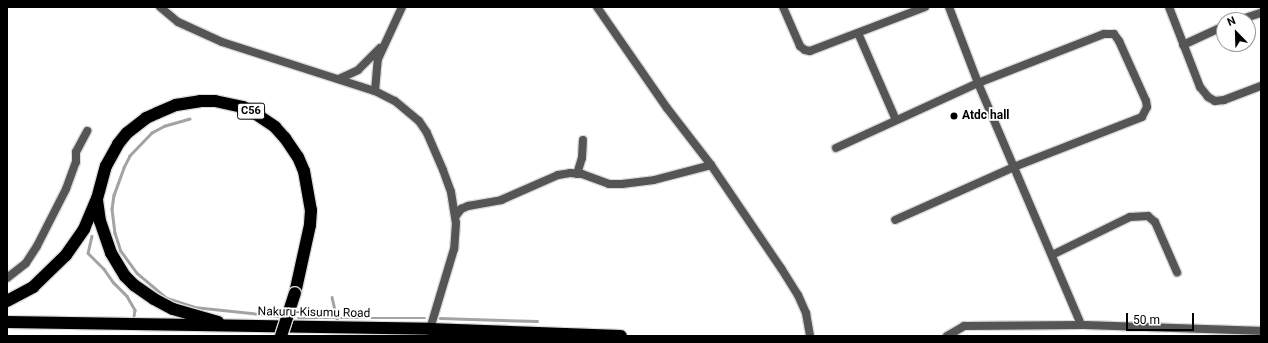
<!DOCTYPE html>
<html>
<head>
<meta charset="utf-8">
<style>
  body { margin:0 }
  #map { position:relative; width:1268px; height:343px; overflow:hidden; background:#fff; font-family:Roboto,sans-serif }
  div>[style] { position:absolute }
  .stream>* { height:2.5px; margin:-1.25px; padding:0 1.25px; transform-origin:1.25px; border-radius:1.25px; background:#a3a3a3 }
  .roads { filter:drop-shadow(1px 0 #dbdbdb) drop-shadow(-1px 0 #dbdbdb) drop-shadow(0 1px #dbdbdb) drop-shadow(0 -1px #dbdbdb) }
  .street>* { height:8px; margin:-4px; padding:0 4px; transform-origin:4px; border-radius:4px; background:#555 }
  .highway>* { height:12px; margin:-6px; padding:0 6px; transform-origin:6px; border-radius:6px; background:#000 }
  .bridges { filter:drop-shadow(1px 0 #dbdbdb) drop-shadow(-1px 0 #dbdbdb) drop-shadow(0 1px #dbdbdb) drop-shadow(0 -1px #dbdbdb) }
  .highway-bridge>* { height:12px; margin:-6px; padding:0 6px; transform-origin:6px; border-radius:6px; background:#000 }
  .dots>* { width:11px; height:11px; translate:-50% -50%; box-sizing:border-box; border:2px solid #fff; border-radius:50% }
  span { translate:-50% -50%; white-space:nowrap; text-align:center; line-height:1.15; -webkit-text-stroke:3.5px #fff; paint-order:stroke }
  .shield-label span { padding:1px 3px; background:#fff; border:1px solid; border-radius:3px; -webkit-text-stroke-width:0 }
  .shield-label { font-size:11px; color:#000; font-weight:700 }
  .poi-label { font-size:12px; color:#000; font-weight:700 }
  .left { translate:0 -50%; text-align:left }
  .street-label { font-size:12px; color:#000 }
  .frame { position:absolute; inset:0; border:8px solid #000; pointer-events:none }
  .north { position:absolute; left:1216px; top:12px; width:40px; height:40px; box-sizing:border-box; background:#fff; border:1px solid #999; border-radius:50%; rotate:337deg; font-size:11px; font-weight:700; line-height:16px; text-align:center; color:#000 }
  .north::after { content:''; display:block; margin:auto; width:14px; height:18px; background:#000; clip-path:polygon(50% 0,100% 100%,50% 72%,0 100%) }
  .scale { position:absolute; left:1126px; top:313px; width:68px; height:18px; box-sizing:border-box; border:2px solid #000; border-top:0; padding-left:5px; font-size:12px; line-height:14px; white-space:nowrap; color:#000; -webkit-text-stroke:3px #fff; paint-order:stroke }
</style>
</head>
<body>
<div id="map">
  <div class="stream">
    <i style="left:190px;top:119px;width:26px;rotate:164deg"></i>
    <i style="left:165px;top:126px;width:15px;rotate:152deg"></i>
    <i style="left:152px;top:133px;width:32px;rotate:134deg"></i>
    <i style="left:130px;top:156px;width:13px;rotate:117deg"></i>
    <i style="left:124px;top:168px;width:29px;rotate:110deg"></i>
    <i style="left:114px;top:195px;width:14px;rotate:98deg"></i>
    <i style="left:112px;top:209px;width:24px;rotate:83deg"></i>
    <i style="left:115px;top:233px;width:19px;rotate:72deg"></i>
    <i style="left:121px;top:251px;width:27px;rotate:54deg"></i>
    <i style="left:137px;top:273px;width:39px;rotate:40deg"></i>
    <i style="left:167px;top:298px;width:28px;rotate:18deg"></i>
    <i style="left:194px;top:307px;width:84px;rotate:6.1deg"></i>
    <i style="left:92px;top:236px;width:17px;rotate:103deg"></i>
    <i style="left:88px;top:253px;width:23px;rotate:45deg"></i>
    <i style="left:104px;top:269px;width:16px;rotate:55deg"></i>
    <i style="left:113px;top:282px;width:20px;rotate:45deg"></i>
    <i style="left:127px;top:296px;width:16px;rotate:60deg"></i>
    <i style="left:135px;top:310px;width:6px;rotate:99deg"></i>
    <i style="left:332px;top:297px;width:23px;rotate:77deg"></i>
    <i style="left:298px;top:318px;width:127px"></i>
    <i style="left:440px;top:318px;width:97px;rotate:1.8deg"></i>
  </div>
  <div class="roads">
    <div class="street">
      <i style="left:160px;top:7px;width:23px;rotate:40deg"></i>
      <i style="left:178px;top:22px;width:48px;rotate:24.4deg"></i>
      <i style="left:222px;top:42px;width:161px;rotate:17.8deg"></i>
      <i style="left:375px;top:91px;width:22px;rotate:27deg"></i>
      <i style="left:395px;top:101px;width:31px;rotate:40deg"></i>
      <i style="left:419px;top:121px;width:14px;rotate:56deg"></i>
      <i style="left:427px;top:133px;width:40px;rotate:66.6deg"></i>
      <i style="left:443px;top:170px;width:23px;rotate:70deg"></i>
      <i style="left:451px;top:192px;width:31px;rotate:81deg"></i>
      <i style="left:456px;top:223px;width:26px;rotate:94deg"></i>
      <i style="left:454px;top:249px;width:84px;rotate:106.7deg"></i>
      <i style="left:597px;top:7px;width:123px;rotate:55.3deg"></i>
      <i style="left:667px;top:108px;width:72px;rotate:52.3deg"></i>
      <i style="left:711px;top:165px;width:125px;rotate:55.8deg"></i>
      <i style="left:781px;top:268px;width:32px;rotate:58deg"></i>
      <i style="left:798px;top:295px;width:20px;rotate:66deg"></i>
      <i style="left:806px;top:313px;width:23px;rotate:80deg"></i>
      <i style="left:783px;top:7px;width:43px;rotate:66.4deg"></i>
      <i style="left:800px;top:46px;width:6px;rotate:39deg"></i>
      <i style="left:805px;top:50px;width:5px;rotate:11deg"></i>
      <i style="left:810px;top:51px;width:123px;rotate:-20.9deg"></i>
      <i style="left:949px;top:7px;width:81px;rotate:69.1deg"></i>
      <i style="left:978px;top:83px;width:263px;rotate:66.9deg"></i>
      <i style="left:1169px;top:7px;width:86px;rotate:68.8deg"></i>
      <i style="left:1200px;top:87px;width:13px;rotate:51deg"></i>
      <i style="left:1208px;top:97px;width:8px;rotate:30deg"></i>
      <i style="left:1215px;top:101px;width:9px;rotate:-6deg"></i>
      <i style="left:1224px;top:100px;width:40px;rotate:-21deg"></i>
      <i style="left:1239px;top:20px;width:23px;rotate:-18deg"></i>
      <i style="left:858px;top:33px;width:95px;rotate:66.4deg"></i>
      <i style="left:1183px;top:45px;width:45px;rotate:-24.9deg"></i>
      <i style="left:339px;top:79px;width:21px;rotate:-25deg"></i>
      <i style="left:358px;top:70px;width:31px;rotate:-45deg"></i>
      <i style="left:375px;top:91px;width:32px;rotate:-85deg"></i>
      <i style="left:378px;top:59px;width:57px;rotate:-65.2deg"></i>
      <i style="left:836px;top:148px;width:156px;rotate:-24.6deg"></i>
      <i style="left:978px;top:83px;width:135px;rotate:-21.3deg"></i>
      <i style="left:1104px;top:34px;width:10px"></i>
      <i style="left:1114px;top:34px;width:9px;rotate:54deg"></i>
      <i style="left:1119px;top:41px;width:66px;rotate:65.8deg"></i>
      <i style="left:1146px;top:101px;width:6px;rotate:81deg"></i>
      <i style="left:1147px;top:107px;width:11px;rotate:117deg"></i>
      <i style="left:1142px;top:117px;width:137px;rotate:158.7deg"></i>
      <i style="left:1014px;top:167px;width:130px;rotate:156deg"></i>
      <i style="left:577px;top:174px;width:17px;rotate:-73deg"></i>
      <i style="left:582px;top:158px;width:18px;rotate:-87deg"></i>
      <i style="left:456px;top:216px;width:9px;rotate:-54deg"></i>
      <i style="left:461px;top:209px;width:8px;rotate:-23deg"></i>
      <i style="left:468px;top:206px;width:34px;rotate:-10deg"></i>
      <i style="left:501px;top:200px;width:62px;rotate:-23.7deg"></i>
      <i style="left:558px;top:175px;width:12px;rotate:-9deg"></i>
      <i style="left:570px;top:173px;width:12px;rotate:5deg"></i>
      <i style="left:582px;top:174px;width:29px;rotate:20deg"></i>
      <i style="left:609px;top:184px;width:13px"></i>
      <i style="left:622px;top:184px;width:32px;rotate:-7deg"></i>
      <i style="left:654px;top:180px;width:59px;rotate:-14.7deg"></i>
      <i style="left:1052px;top:255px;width:87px;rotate:-26deg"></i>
      <i style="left:1130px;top:217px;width:18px;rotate:-3deg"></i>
      <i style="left:1148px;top:216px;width:9px;rotate:41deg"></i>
      <i style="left:1155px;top:222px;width:55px;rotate:66.3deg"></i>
      <i style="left:7px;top:278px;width:24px;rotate:-38deg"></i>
      <i style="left:26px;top:263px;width:20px;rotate:-57deg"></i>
      <i style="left:37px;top:246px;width:64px;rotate:-63deg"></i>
      <i style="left:66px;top:189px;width:29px;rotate:-70deg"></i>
      <i style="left:76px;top:162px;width:10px;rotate:-90deg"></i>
      <i style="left:76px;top:152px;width:24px;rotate:-62deg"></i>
      <i style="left:947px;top:336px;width:20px;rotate:-30deg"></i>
      <i style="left:964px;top:326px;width:117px;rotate:-0.5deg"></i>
      <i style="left:1081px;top:325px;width:180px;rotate:1.9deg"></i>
    </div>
    <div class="highway">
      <i style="left:97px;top:200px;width:21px;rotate:82deg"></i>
      <i style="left:100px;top:221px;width:34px;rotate:71deg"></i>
      <i style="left:111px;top:253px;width:27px;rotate:59deg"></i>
      <i style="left:125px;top:276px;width:13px;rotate:45deg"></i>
      <i style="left:134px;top:285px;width:24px;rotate:35deg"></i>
      <i style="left:154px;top:299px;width:21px;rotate:28deg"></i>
      <i style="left:173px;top:309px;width:47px;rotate:16.1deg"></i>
      <i style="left:7px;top:301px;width:30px;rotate:-28deg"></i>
      <i style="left:33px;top:287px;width:46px;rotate:-44.1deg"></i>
      <i style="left:66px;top:255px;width:32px;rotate:-55deg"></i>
      <i style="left:84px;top:229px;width:33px;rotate:-67deg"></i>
      <i style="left:97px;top:199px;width:34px;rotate:-75deg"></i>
      <i style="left:106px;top:166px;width:25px;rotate:-61deg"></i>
      <i style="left:118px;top:144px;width:14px;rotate:-51deg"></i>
      <i style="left:127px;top:133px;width:24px;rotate:-38deg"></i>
      <i style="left:146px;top:118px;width:12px;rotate:-24deg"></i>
      <i style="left:157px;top:113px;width:21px;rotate:-23deg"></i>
      <i style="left:176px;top:105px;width:24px;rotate:-9deg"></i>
      <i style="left:200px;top:101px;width:15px"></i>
      <i style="left:215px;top:101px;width:29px;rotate:12deg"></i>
      <i style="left:243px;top:107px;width:11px;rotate:27deg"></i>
      <i style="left:253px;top:112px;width:27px;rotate:34deg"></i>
      <i style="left:275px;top:127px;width:15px;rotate:48deg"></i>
      <i style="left:285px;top:138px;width:23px;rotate:56deg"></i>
      <i style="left:298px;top:157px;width:15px;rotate:67deg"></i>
      <i style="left:304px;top:171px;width:40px;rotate:80deg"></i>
      <i style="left:311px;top:210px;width:15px;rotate:94deg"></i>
      <i style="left:310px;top:225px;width:70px;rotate:102.4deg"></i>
      <i style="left:7px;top:322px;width:423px;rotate:0.9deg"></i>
      <i style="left:430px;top:329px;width:191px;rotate:2.1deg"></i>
    </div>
  </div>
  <div class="bridges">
    <div class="highway-bridge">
      <i style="left:281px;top:336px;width:45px;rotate:-72deg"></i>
    </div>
  </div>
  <div class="dots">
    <i style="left:954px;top:116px;background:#000"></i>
  </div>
  <div class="shield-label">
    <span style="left:251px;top:111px">C56</span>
  </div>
  <div class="poi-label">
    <span class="left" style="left:962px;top:116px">Atdc hall</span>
  </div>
  <div class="street-label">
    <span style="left:314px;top:313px;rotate:1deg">Nakuru-Kisumu Road</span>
  </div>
  <div class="frame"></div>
  <div class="north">N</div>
  <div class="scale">50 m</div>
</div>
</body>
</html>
